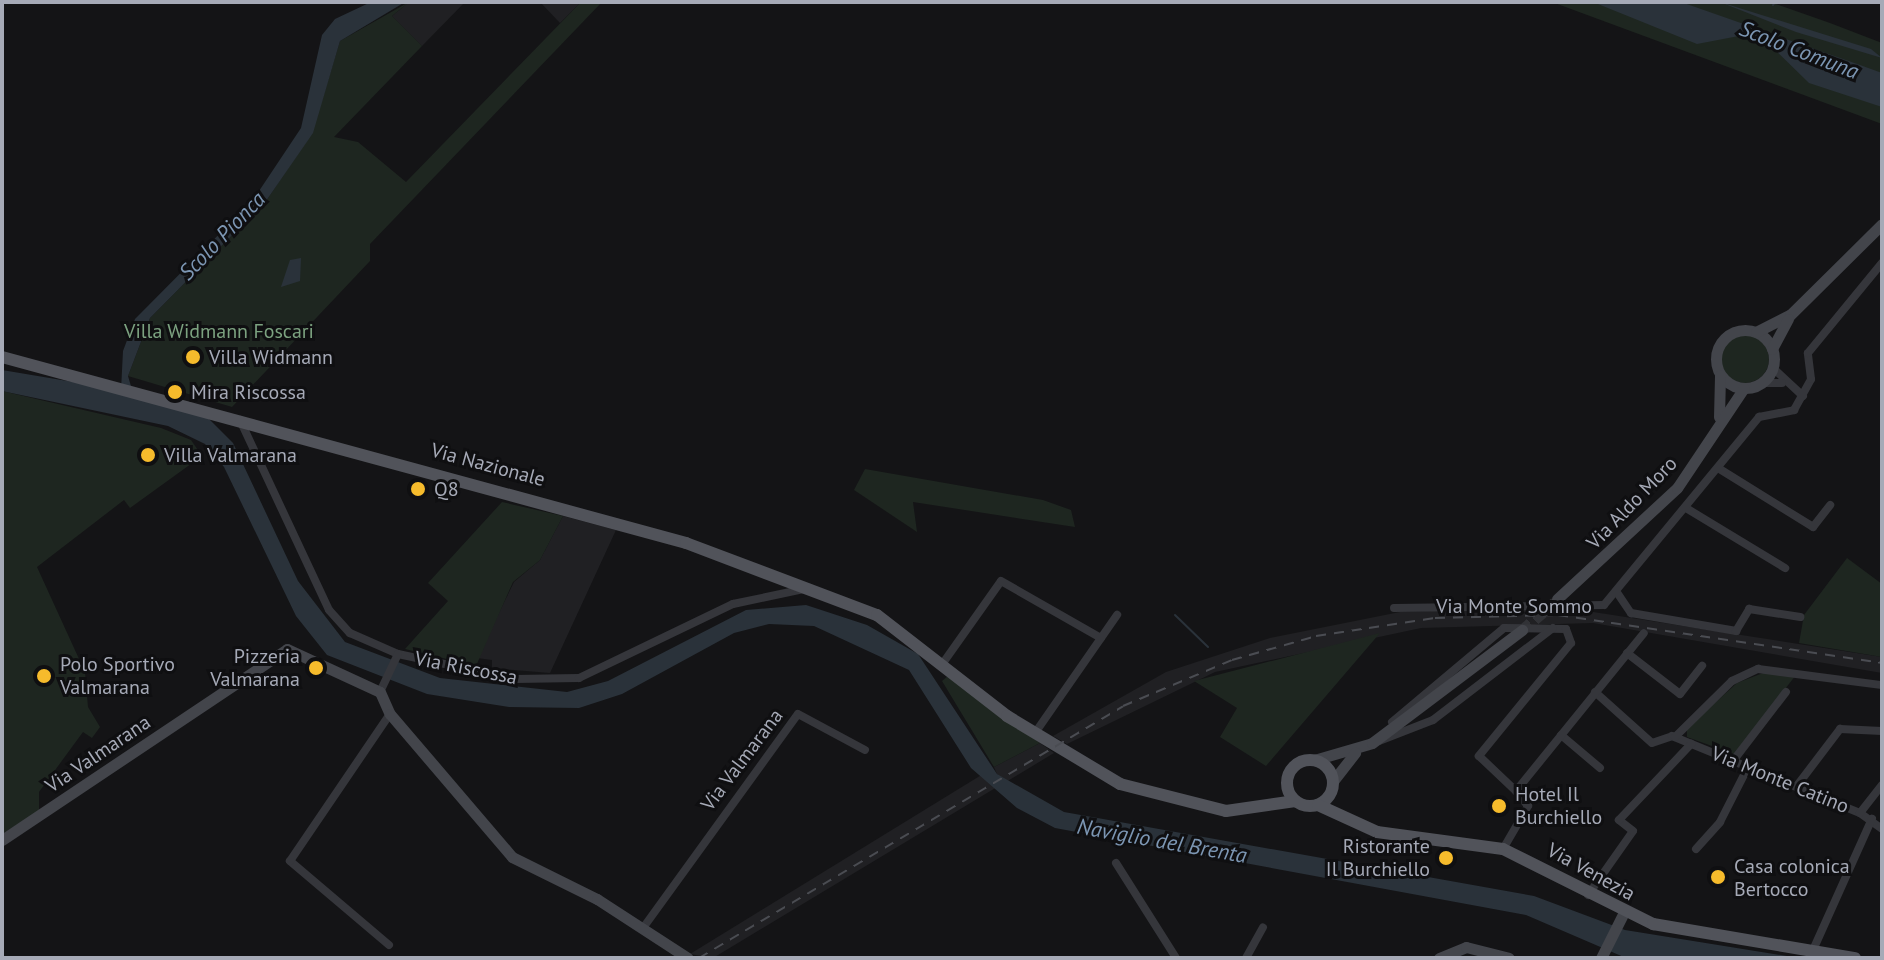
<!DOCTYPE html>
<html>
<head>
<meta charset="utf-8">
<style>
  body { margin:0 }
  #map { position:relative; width:1884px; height:960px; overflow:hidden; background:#141416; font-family:"PT Sans",sans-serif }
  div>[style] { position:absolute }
  .built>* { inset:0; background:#202023 }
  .green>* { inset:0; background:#1e2620 }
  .round { border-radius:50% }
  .water>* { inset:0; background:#2a323a }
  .stream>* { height:2px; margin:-1px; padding:0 1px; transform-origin:1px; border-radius:1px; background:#2a323a }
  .secondary-tunnel>* { height:11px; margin-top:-5.5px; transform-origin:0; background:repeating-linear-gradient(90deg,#313236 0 11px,transparent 0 16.5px) }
  .street>* { height:8px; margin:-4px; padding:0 4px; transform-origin:4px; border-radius:4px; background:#35363b }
  .secondary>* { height:11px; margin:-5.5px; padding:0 5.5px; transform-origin:5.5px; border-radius:5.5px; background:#43454b }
  .secondary>.ring { margin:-5.5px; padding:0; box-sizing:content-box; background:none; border:11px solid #43454b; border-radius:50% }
  .primary>* { height:12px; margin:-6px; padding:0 6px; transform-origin:6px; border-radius:6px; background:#51535a }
  .primary>.ring { margin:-6px; padding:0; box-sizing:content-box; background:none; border:12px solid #51535a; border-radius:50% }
  .rail>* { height:2px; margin-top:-1px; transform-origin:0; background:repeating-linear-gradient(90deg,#4a4c52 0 10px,transparent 0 18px) }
  .dots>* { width:22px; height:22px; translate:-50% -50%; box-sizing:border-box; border:4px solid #0f0f11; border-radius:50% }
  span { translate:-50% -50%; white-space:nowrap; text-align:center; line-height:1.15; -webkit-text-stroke:6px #0f0f11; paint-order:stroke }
  .park-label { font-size:20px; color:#7ca280 }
  .poi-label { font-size:20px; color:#a6aab7 }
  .left { translate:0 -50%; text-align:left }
  .right { translate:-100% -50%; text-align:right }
  .street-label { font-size:20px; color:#a6aab7 }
  .water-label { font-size:22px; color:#7c96b3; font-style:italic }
  .frame { position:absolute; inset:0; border:4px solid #a6aab7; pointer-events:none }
</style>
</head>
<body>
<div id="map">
  <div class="built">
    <i style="clip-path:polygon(409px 2px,465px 2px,422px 46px,392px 16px)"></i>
    <i style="clip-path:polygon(540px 2px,581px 2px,560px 23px)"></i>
    <i style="clip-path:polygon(563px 516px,616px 530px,550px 673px,492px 668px,492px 660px,477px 658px,514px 582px,540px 560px)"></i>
    <i style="clip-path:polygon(1561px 607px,1882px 657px,1882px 673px,1593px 623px,1421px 628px,1215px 672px,1067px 744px,1053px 736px,1166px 672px,1270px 638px,1400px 612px)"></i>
    <i style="clip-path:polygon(1040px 743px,1054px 753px,1006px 782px,997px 774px,994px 767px)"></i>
    <i style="clip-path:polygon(983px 774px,997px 787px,713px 958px,690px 954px)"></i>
  </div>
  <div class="green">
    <i style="clip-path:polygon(409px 2px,392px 16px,422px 46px,334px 137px,358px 142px,406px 182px,581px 2px,602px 2px,370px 244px,370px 261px,232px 407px,128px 376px,150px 318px,266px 201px,312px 133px,340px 41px)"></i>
    <i style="clip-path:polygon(1552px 2px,1770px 2px,1830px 23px,1882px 43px,1882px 124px)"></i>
    <i class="round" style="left:1721px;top:335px;width:48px;height:48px"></i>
    <i style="clip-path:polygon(2px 391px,161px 428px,191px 440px,202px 456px,130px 508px,124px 500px,37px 567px,85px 672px,88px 707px,100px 727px,92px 738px,83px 732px,39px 792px,39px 811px,2px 834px)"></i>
    <i style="clip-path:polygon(865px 469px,1043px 500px,1071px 510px,1075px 527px,913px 502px,917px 532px,854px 490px)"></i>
    <i style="clip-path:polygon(502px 502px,563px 516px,540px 560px,513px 582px,476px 666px,405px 649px,448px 601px,428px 583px)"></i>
    <i style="clip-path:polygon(1847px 558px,1882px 584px,1882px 657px,1799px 643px,1804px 615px)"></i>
    <i style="clip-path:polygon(1380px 633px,1266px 766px,1220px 737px,1237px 708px,1194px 681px)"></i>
    <i style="clip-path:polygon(1763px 673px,1796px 675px,1734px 754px,1687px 737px,1687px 728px,1737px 683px)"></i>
    <i style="clip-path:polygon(949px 675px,977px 699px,1040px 743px,994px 767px,942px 681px)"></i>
  </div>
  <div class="water">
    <i style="clip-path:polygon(371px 2px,405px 2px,340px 41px,313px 133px,266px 201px,150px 318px,128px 376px,133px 393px,206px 416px,233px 443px,298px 581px,345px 642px,440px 678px,567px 692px,608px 681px,746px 610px,806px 605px,867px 625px,918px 654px,997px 774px,1064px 812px,1534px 896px,1625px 930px,1799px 958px,1626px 958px,1526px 915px,1055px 828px,1017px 808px,971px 768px,909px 670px,814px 626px,769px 624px,734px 633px,622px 694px,579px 708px,509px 707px,427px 694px,327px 655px,296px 616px,224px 467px,205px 444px,168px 426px,2px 391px,2px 370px,121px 390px,123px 351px,135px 319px,253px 200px,301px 128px,322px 35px,335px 19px)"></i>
    <i style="clip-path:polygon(1593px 2px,1681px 2px,1860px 65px,1882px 73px,1882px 107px,1809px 83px,1772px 47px,1744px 35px,1697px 44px)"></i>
    <i style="clip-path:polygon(1720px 2px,1871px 49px,1882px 58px,1796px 32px)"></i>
    <i style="clip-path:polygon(301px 258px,300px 281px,281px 287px,290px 260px)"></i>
  </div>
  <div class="stream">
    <i style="left:1773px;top:5px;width:4px;rotate:-56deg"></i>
    <i style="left:1175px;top:615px;width:46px;rotate:44.1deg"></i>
  </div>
  <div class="secondary-tunnel">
    <i style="left:1522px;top:630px;width:43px;rotate:-40.3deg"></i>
  </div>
  <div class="street">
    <i style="left:1773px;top:368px;width:41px;rotate:43deg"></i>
    <i style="left:1762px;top:383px;width:20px"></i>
    <i style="left:240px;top:420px;width:210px;rotate:64.9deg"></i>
    <i style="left:329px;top:610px;width:31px;rotate:48deg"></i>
    <i style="left:350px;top:633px;width:52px;rotate:23.6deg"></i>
    <i style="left:398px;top:654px;width:120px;rotate:12.1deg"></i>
    <i style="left:515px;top:679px;width:64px;rotate:-0.9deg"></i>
    <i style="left:579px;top:678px;width:171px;rotate:-25.7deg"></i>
    <i style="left:733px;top:604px;width:78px;rotate:-11.9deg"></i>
    <i style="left:1718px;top:468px;width:112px;rotate:31.8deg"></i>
    <i style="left:1813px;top:527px;width:28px;rotate:-52deg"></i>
    <i style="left:1686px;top:508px;width:116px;rotate:31.2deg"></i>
    <i style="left:1616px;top:591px;width:27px;rotate:56deg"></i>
    <i style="left:1631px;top:613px;width:107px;rotate:9.7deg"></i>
    <i style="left:1736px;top:631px;width:26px;rotate:-59deg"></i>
    <i style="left:1749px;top:609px;width:52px;rotate:8.9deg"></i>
    <i style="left:1394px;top:608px;width:210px;rotate:-0.8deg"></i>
    <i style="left:1604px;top:605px;width:244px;rotate:-50.5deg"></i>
    <i style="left:1759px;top:417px;width:36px;rotate:-11deg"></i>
    <i style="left:1794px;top:410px;width:35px;rotate:-61deg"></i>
    <i style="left:1811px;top:379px;width:26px;rotate:-97deg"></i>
    <i style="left:1808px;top:353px;width:117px;rotate:-50.6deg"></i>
    <i style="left:1627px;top:653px;width:67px;rotate:37.7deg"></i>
    <i style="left:1680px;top:694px;width:36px;rotate:-52deg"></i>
    <i style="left:943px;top:663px;width:100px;rotate:-54.7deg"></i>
    <i style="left:1001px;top:581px;width:115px;rotate:29.7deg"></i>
    <i style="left:380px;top:692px;width:42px;rotate:-64.7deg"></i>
    <i style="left:1595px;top:692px;width:76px;rotate:41.8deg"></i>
    <i style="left:1652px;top:743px;width:21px;rotate:-19deg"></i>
    <i style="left:1672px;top:736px;width:203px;rotate:22.3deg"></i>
    <i style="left:1860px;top:813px;width:27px;rotate:36deg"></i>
    <i style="left:1392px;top:722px;width:146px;rotate:-40deg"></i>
    <i style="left:1504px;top:628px;width:62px;rotate:0.9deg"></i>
    <i style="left:1566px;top:629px;width:15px;rotate:70deg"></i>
    <i style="left:1571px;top:643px;width:146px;rotate:129.2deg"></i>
    <i style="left:1479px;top:756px;width:51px;rotate:43.4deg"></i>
    <i style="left:1035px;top:733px;width:144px;rotate:-55.2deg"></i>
    <i style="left:1561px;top:735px;width:51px;rotate:40.2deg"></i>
    <i style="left:1675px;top:737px;width:80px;rotate:-44.5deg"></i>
    <i style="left:1732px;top:681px;width:29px;rotate:-25deg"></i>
    <i style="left:1758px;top:669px;width:125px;rotate:7.4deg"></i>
    <i style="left:1379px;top:741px;width:58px;rotate:-21.3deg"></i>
    <i style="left:1433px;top:720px;width:151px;rotate:-37.5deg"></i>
    <i style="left:1733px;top:761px;width:87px;rotate:-52.5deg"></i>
    <i style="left:1796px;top:787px;width:73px;rotate:-52.8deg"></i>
    <i style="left:1840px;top:729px;width:42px;rotate:2.7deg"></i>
    <i style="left:1860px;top:813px;width:36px;rotate:-52deg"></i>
    <i style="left:1503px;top:849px;width:50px;rotate:-59.8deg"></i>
    <i style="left:1528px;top:806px;width:19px;rotate:-129deg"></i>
    <i style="left:1516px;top:791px;width:203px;rotate:-51deg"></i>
    <i style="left:1696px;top:849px;width:36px;rotate:-48deg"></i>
    <i style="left:1720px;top:822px;width:62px;rotate:-63deg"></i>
    <i style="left:1116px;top:863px;width:112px;rotate:57.7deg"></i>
    <i style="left:1588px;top:895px;width:78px;rotate:-54.9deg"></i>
    <i style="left:1633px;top:831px;width:18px;rotate:-142deg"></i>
    <i style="left:1619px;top:820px;width:105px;rotate:-46.5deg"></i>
    <i style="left:643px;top:928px;width:264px;rotate:-54.1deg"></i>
    <i style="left:798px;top:714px;width:76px;rotate:28.2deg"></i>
    <i style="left:389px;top:945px;width:130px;rotate:-139.7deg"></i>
    <i style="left:290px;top:861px;width:178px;rotate:-55.8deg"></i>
    <i style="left:1813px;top:950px;width:144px;rotate:-65.8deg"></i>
    <i style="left:1246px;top:958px;width:35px;rotate:-61deg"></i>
  </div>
  <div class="secondary">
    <i class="ring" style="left:1716px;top:330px;width:47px;height:47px"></i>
    <i style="left:1756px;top:332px;width:38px;rotate:-27deg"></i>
    <i style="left:1790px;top:315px;width:129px;rotate:-44.7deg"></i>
    <i style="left:1772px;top:349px;width:34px;rotate:-62deg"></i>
    <i style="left:1719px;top:417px;width:42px;rotate:-88.6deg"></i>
    <i style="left:1557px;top:599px;width:163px;rotate:-42.8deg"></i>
    <i style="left:1677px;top:488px;width:120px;rotate:-56.2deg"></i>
    <i style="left:1314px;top:760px;width:60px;rotate:-16.3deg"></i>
    <i style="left:1372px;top:743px;width:188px;rotate:-37deg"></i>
    <i style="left:1333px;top:781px;width:36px;rotate:-52deg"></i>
    <i style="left:2px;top:840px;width:343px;rotate:-33.8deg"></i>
    <i style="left:287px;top:649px;width:102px;rotate:24.8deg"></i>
    <i style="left:380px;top:692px;width:24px;rotate:66deg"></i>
    <i style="left:390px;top:714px;width:188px;rotate:49.5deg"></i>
    <i style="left:512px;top:857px;width:95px;rotate:26.3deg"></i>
    <i style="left:597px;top:899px;width:108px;rotate:33deg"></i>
    <i style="left:1439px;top:958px;width:29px;rotate:-22deg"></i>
    <i style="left:1466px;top:947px;width:44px;rotate:14.3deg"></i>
    <i style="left:1601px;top:958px;width:49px;rotate:-63.4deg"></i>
  </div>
  <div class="primary">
    <i style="left:2px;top:357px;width:709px;rotate:15.21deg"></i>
    <i style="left:686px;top:543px;width:204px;rotate:20.7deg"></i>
    <i style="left:877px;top:615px;width:165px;rotate:37.8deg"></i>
    <i style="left:1007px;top:716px;width:132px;rotate:31deg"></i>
    <i style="left:1120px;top:784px;width:109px;rotate:14.3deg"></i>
    <i style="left:1226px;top:811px;width:70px;rotate:-8.2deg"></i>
    <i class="ring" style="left:1287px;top:760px;width:34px;height:34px"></i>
    <i style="left:1318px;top:805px;width:65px;rotate:24.6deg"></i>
    <i style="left:1377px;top:832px;width:127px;rotate:7.7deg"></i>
    <i style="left:1503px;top:849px;width:168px;rotate:26.6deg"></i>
    <i style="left:1653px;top:924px;width:205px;rotate:9.6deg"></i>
  </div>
  <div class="rail">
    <i style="left:699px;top:958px;width:493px;rotate:-30.7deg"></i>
    <i style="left:1123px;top:706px;width:118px;rotate:-22.9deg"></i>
    <i style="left:1232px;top:660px;width:87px;rotate:-15.9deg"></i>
    <i style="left:1316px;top:636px;width:120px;rotate:-8.6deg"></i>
    <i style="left:1435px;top:618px;width:123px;rotate:-1.4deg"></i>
    <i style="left:1558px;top:615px;width:328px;rotate:8.4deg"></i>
  </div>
  <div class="dots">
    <i style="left:193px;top:357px;background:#f6bb2c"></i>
    <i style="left:175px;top:392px;background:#f6bb2c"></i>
    <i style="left:148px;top:455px;background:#f6bb2c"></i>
    <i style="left:418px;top:489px;background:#f6bb2c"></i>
    <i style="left:316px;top:668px;background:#f6bb2c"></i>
    <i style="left:44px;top:676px;background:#f6bb2c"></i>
    <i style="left:1499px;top:806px;background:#f6bb2c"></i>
    <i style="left:1446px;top:858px;background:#f6bb2c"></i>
    <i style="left:1718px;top:877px;background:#f6bb2c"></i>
  </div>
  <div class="park-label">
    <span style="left:219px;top:331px">Villa Widmann Foscari</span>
  </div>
  <div class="poi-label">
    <span class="left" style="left:209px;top:357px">Villa Widmann</span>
    <span class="left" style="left:191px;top:392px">Mira Riscossa</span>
    <span class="left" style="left:164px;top:455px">Villa Valmarana</span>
    <span class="left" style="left:434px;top:489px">Q8</span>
    <span class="right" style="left:300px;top:668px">Pizzeria<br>Valmarana</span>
    <span class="left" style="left:60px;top:676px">Polo Sportivo<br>Valmarana</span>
    <span class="left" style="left:1515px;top:806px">Hotel Il<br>Burchiello</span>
    <span class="right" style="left:1430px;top:858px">Ristorante<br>Il Burchiello</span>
    <span class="left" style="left:1734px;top:878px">Casa colonica<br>Bertocco</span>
  </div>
  <div class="street-label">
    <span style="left:488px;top:465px;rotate:15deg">Via Nazionale</span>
    <span style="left:1632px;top:503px;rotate:-46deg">Via Aldo Moro</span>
    <span style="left:1514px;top:606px">Via Monte Sommo</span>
    <span style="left:466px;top:668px;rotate:11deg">Via Riscossa</span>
    <span style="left:98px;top:754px;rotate:-34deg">Via Valmarana</span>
    <span style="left:742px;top:760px;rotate:-53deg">Via Valmarana</span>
    <span style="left:1780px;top:780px;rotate:22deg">Via Monte Catino</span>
    <span style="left:1591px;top:872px;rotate:29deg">Via Venezia</span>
  </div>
  <div class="water-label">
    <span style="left:1799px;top:50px;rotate:21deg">Scolo Comuna</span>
    <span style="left:222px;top:236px;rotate:-46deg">Scolo Pionca</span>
    <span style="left:1162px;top:841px;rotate:10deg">Naviglio del Brenta</span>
  </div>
  <div class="frame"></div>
</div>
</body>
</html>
